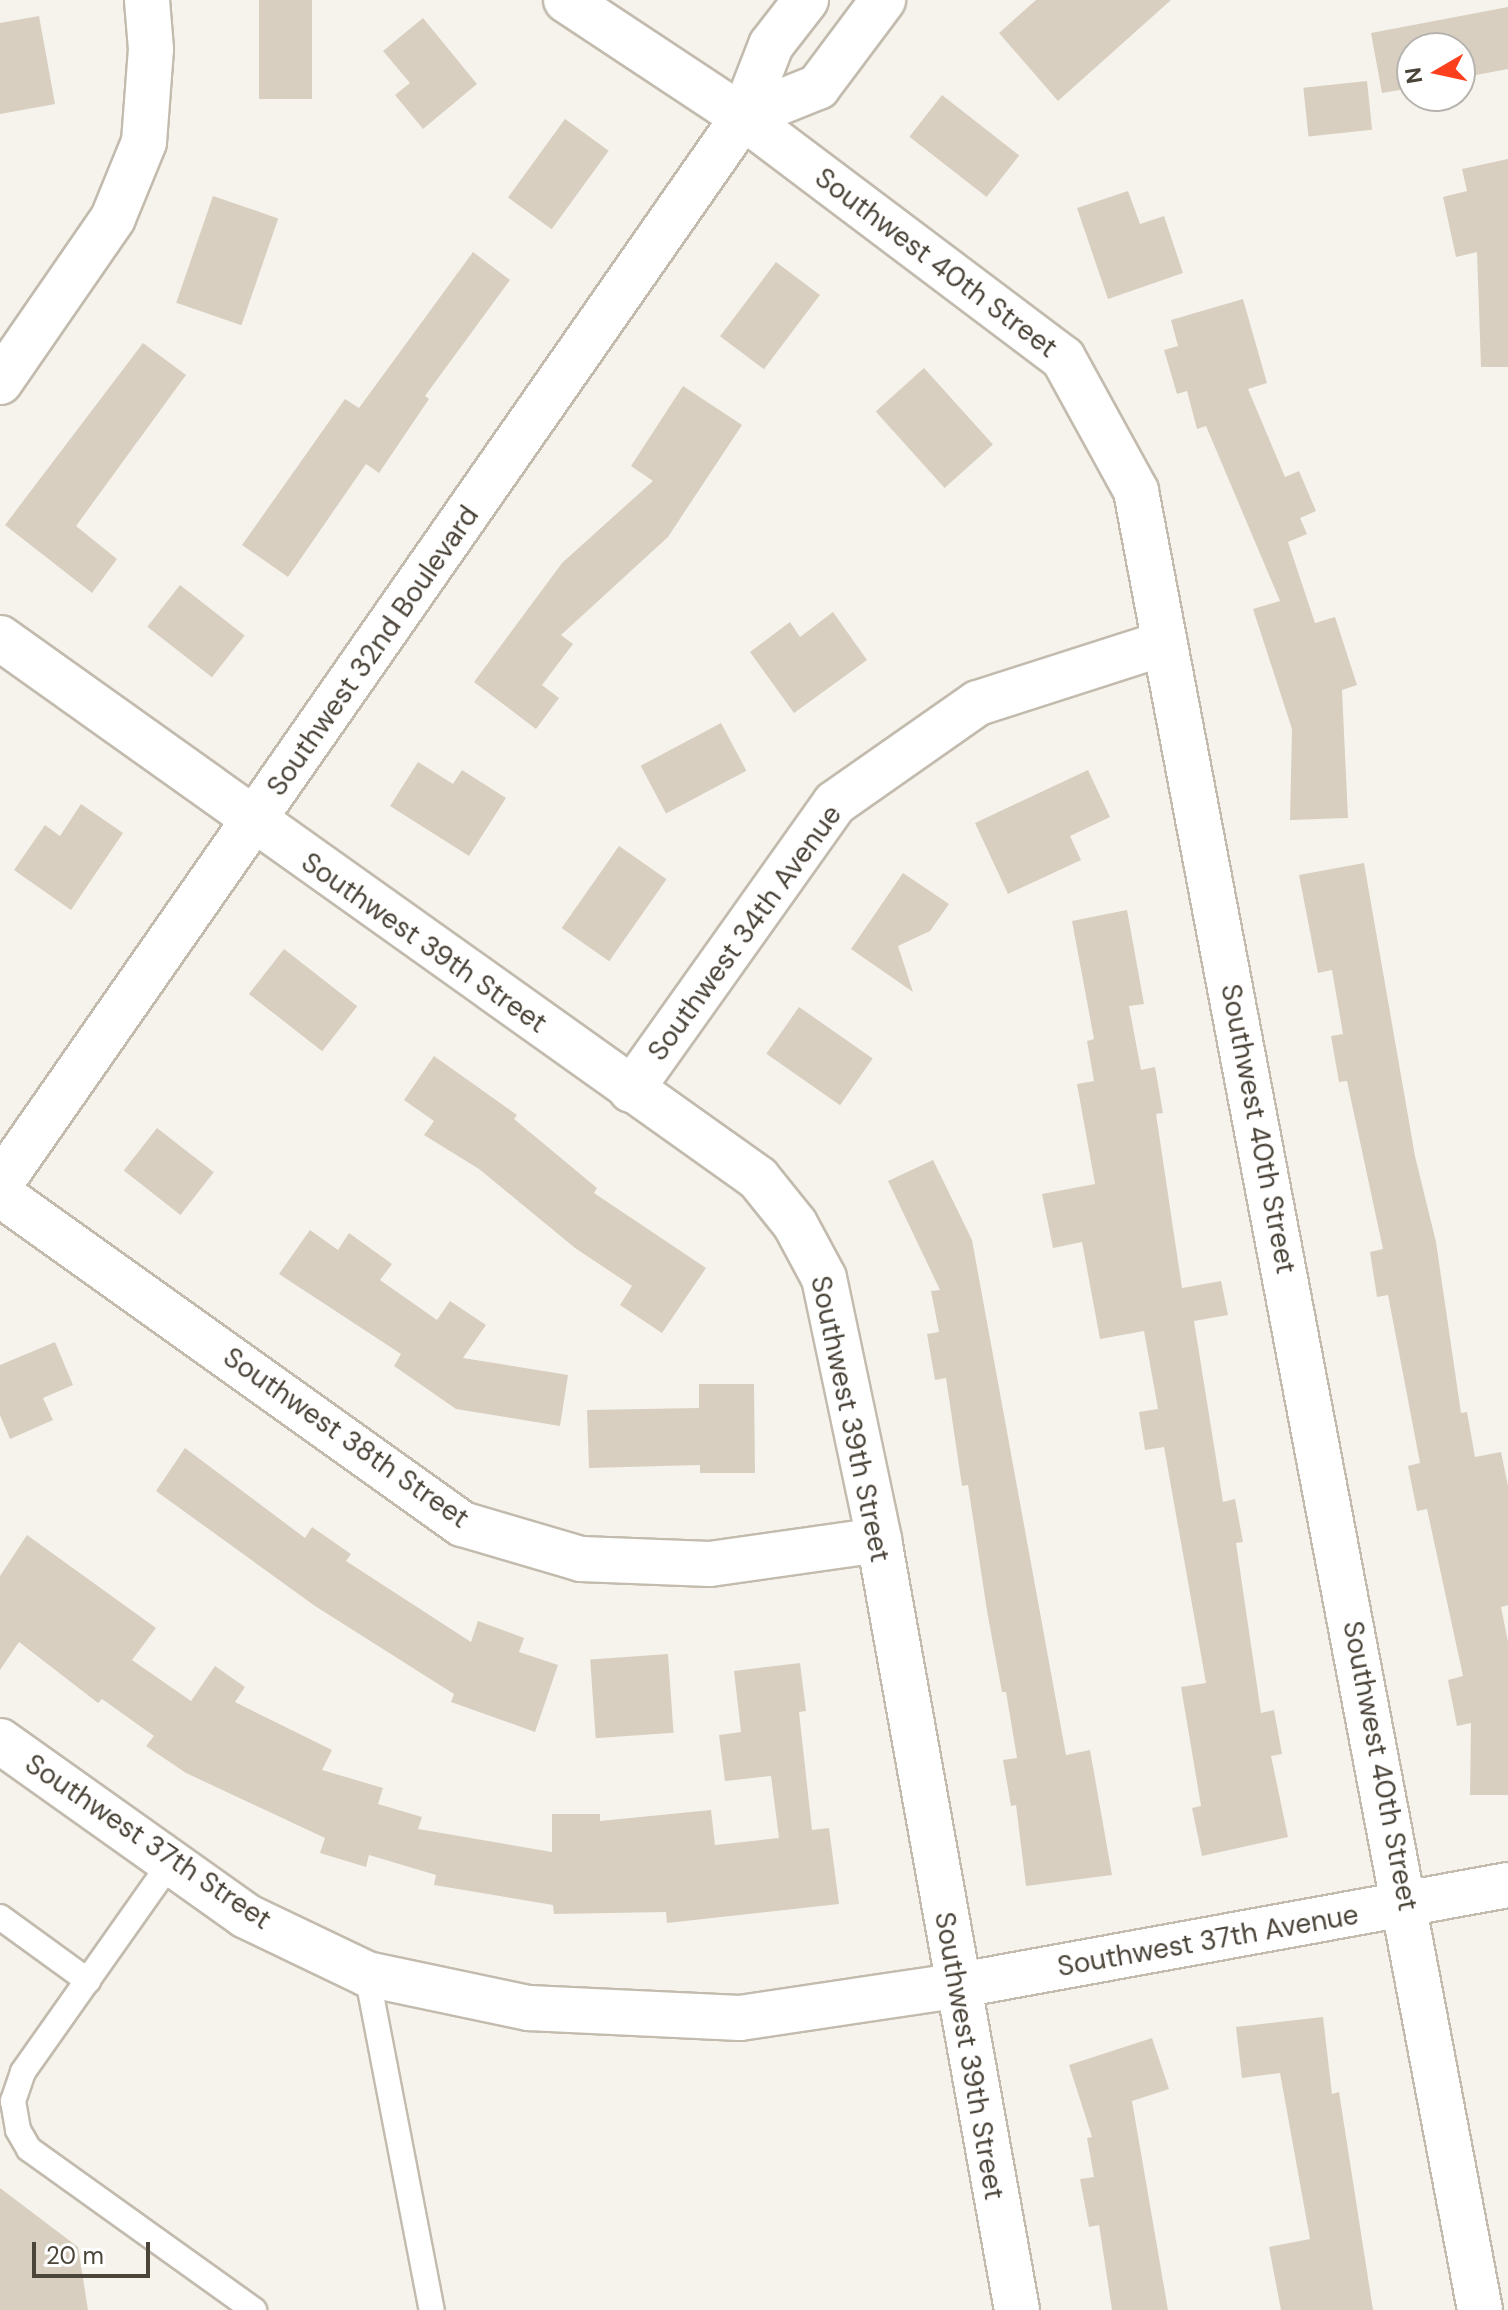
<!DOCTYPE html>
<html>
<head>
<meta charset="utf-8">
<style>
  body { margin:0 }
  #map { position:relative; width:1508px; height:2310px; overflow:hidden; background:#f6f3ec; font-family:"DM Sans",sans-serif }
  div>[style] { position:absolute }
  .building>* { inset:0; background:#d8cfc1; transform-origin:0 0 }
  .roads { filter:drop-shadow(2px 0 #c2bbae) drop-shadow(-2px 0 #c2bbae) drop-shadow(0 2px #c2bbae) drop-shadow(0 -2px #c2bbae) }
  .lane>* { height:24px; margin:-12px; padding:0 12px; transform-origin:12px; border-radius:12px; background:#fff }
  .street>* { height:44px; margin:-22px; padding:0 22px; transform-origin:22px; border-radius:22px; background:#fff }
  span { translate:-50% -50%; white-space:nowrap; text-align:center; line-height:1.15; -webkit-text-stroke:6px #fff; paint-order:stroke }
  .street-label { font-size:28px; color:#4b4439 }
  .north { position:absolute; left:1396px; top:32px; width:80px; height:80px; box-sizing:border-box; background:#fff; border:2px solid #b7b4b0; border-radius:50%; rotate:261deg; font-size:22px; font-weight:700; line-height:32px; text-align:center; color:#4b4439 }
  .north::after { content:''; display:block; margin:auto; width:28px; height:36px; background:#fc3f1d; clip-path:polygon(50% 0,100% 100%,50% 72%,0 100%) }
  .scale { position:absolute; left:32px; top:2242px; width:118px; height:36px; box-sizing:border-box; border:4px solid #4b4439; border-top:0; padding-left:10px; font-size:24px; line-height:28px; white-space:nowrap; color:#4b4439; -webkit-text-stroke:6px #fff; paint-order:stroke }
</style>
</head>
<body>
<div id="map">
  <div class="building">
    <i style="left:259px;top:0;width:53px;height:99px"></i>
    <i style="clip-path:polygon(1036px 0,1171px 0,1058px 101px,999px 33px)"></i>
    <i style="clip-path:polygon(1508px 7px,1508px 69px,1460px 78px,1460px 48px,1412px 48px,1412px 88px,1382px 93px,1371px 33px)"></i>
    <i style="clip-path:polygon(39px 16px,55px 104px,0 114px,0 23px)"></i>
    <i style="clip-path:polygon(423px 18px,477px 84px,423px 129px,395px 95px,410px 83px,383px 51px)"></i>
    <i style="left:1367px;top:81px;width:49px;height:64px;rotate:84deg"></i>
    <i style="left:942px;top:95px;width:98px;height:53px;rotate:38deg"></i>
    <i style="left:565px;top:119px;width:54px;height:97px;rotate:36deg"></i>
    <i style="clip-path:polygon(1508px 159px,1508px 367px,1481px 367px,1477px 252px,1456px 257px,1443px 197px,1467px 191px,1462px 169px)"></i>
    <i style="clip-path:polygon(1128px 191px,1140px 224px,1164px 216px,1183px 273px,1108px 299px,1077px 208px)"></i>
    <i style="left:213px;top:196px;width:69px;height:113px;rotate:19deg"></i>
    <i style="clip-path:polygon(473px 252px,510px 280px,425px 396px,429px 399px,379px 473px,366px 464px,288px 577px,242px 545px,345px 399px,359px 408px)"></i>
    <i style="left:776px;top:262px;width:55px;height:93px;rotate:37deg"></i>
    <i style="clip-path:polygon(1243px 299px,1267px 383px,1248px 389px,1285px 477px,1299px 471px,1316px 511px,1300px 518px,1307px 534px,1288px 542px,1315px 623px,1335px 617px,1357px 685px,1342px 690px,1348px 818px,1290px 820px,1292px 729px,1253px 609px,1280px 601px,1206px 426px,1197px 429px,1187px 391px,1177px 394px,1164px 350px,1178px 346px,1171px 320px)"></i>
    <i style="clip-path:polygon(143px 343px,186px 375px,76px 526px,117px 559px,92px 593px,5px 525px)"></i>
    <i style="left:924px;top:368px;width:103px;height:65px;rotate:48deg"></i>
    <i style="clip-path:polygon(683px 386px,742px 425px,668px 537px,561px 635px,573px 644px,542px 685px,559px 698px,536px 729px,474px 682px,562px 563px,653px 481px,631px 466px)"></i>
    <i style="left:180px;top:585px;width:82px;height:53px;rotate:38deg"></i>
    <i style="clip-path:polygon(833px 612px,867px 660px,794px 713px,750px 652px,790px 622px,800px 637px)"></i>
    <i style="left:721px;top:723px;width:54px;height:91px;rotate:62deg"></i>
    <i style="clip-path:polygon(418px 762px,453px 784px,462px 770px,506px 798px,469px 856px,390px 806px)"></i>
    <i style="clip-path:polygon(1088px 770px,1110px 817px,1070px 836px,1081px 860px,1008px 894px,975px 823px)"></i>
    <i style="clip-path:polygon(81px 804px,123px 833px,71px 910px,14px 870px,45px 825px,60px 836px)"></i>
    <i style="left:619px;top:846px;width:58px;height:100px;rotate:35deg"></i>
    <i style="clip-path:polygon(1364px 863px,1415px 1156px,1436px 1242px,1461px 1413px,1467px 1412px,1475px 1457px,1501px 1452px,1508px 1486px,1508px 1605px,1501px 1607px,1508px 1642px,1508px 1795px,1470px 1795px,1471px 1723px,1457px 1726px,1448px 1680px,1463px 1676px,1427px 1509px,1417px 1511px,1408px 1466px,1420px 1463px,1388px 1295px,1377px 1297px,1370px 1252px,1383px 1249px,1347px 1081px,1339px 1082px,1331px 1036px,1343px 1034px,1332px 970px,1318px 973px,1299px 875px)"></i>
    <i style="clip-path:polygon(903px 873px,949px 904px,930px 931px,898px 946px,913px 992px,851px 949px)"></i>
    <i style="clip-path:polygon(1127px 910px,1144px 1004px,1129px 1006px,1141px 1070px,1155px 1067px,1163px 1113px,1156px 1114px,1182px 1288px,1221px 1281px,1228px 1315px,1194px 1321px,1223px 1502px,1235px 1499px,1243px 1542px,1236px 1543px,1261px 1713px,1274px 1710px,1282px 1754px,1271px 1756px,1288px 1837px,1202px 1856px,1192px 1808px,1201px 1806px,1181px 1687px,1206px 1683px,1164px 1447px,1145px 1450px,1139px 1412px,1158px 1409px,1144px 1331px,1100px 1339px,1082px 1242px,1053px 1248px,1042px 1194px,1095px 1184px,1077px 1084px,1094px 1081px,1087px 1041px,1094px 1039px,1072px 921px)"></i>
    <i style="left:284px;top:949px;width:93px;height:57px;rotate:38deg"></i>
    <i style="left:799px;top:1007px;width:90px;height:57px;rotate:35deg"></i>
    <i style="clip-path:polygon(434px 1056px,517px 1115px,514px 1119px,597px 1188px,594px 1193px,706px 1268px,662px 1333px,620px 1305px,632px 1286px,575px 1248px,479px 1169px,424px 1135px,434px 1121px,404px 1100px)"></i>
    <i style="left:157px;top:1128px;width:72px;height:54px;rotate:38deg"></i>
    <i style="clip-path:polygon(933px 1160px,972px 1240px,1066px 1755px,1090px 1750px,1112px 1875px,1026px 1886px,1016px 1805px,1011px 1806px,1003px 1760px,1017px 1758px,1006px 1692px,1002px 1692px,987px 1611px,968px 1485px,962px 1486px,946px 1378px,935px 1380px,927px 1334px,939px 1332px,931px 1291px,940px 1290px,888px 1181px)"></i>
    <i style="clip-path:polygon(310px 1230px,338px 1250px,349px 1233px,392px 1264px,380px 1280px,437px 1320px,450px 1301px,486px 1325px,463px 1358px,568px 1375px,560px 1426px,456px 1409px,394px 1366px,401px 1354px,279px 1274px)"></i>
    <i style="clip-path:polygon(55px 1342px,73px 1385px,43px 1398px,53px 1420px,10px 1439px,0 1415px,0 1365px)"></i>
    <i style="clip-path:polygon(699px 1384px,754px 1384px,755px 1473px,700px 1473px,700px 1465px,589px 1468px,587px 1410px,699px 1408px)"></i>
    <i style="clip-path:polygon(185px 1448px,305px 1538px,312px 1527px,351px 1554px,346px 1561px,471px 1642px,478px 1621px,524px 1638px,519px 1652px,558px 1665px,535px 1732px,451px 1702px,454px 1694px,315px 1606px,156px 1491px)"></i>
    <i style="clip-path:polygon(27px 1535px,156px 1628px,132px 1660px,191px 1701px,215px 1666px,245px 1687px,235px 1702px,332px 1750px,322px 1770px,383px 1788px,378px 1804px,422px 1817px,418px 1829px,552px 1852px,552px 1814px,600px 1814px,600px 1821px,711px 1810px,715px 1845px,779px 1838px,771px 1776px,725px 1781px,719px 1735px,741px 1732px,734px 1671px,800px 1663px,806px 1711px,799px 1712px,812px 1830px,829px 1828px,839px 1904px,667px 1923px,666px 1912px,554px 1914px,553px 1905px,434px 1885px,436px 1875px,369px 1855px,366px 1867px,320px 1853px,325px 1838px,186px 1773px,146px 1746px,154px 1736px,102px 1699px,98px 1703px,19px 1642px,0 1670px,0 1576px)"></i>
    <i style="left:668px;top:1654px;width:79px;height:78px;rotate:86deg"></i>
    <i style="clip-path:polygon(1323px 2017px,1332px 2094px,1339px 2092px,1373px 2310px,1281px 2310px,1269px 2247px,1310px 2239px,1280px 2073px,1242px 2078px,1236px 2027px)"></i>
    <i style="clip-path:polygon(1152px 2038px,1169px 2089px,1132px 2101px,1168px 2310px,1112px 2310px,1099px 2225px,1089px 2227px,1080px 2179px,1094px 2177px,1087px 2138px,1092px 2137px,1069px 2065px)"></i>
    <i style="clip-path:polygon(0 2188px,78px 2247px,88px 2310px,0 2310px)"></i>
  </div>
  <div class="roads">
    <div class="lane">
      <i style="left:171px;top:1862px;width:257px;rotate:125.2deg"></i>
      <i style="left:23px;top:2072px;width:31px;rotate:109deg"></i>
      <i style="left:13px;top:2101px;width:29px;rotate:80deg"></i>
      <i style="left:18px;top:2130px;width:22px;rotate:60deg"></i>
      <i style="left:29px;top:2149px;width:277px;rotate:35.6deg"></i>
      <i style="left:0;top:1917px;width:109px;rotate:36deg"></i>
      <i style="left:367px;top:1974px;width:342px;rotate:79.1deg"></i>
    </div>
    <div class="street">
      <i style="left:566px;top:0;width:212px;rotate:33.5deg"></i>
      <i style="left:743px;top:117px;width:401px;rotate:37deg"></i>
      <i style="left:1063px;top:358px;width:152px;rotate:61.2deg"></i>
      <i style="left:1136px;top:491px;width:1851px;rotate:79.29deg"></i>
      <i style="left:743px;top:117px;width:81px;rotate:-21.8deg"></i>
      <i style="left:818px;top:87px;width:109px;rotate:-53.2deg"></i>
      <i style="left:0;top:382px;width:199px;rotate:-55.4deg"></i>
      <i style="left:113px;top:218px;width:82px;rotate:-67.8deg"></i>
      <i style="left:144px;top:142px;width:93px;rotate:-85.7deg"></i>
      <i style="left:151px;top:49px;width:49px;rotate:-94.7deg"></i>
      <i style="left:0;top:638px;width:931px;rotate:35.47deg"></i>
      <i style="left:758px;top:1178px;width:59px;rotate:51.2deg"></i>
      <i style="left:795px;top:1224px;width:61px;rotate:61.8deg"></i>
      <i style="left:824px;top:1278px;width:268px;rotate:78.1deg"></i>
      <i style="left:879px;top:1540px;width:782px;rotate:79.84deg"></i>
      <i style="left:631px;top:1090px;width:352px;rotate:-54.6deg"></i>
      <i style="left:835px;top:803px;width:174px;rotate:-35deg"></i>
      <i style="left:978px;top:703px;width:196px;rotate:-17.8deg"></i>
      <i style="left:0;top:1184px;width:1300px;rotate:-55.15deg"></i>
      <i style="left:743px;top:117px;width:77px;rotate:-68.7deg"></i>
      <i style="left:771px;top:45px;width:57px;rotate:-52.1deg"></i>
      <i style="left:0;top:1194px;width:568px;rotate:35.54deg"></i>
      <i style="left:462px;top:1524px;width:124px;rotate:16.4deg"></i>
      <i style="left:581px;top:1559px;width:129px;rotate:2.2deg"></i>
      <i style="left:710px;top:1564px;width:171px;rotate:-8.1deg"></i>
      <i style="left:0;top:1741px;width:302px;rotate:35.4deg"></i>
      <i style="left:246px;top:1916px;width:134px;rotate:25.6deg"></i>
      <i style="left:367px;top:1974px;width:166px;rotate:11.9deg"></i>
      <i style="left:529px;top:2008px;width:211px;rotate:2.7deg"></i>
      <i style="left:740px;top:2018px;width:217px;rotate:-8.5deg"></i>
      <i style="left:955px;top:1986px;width:562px;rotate:-10.35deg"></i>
    </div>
  </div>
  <div class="street-label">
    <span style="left:936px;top:263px;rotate:37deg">Southwest 40th Street</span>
    <span style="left:373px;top:651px;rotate:-55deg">Southwest 32nd Boulevard</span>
    <span style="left:745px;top:933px;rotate:-54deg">Southwest 34th Avenue</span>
    <span style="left:424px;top:943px;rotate:35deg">Southwest 39th Street</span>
    <span style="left:1258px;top:1129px;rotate:79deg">Southwest 40th Street</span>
    <span style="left:850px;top:1419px;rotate:78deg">Southwest 39th Street</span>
    <span style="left:346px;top:1438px;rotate:35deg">Southwest 38th Street</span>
    <span style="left:1380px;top:1766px;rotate:79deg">Southwest 40th Street</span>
    <span style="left:148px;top:1842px;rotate:34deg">Southwest 37th Street</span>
    <span style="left:1208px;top:1941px;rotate:-10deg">Southwest 37th Avenue</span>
    <span style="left:969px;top:2056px;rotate:80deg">Southwest 39th Street</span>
  </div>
  <div class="north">N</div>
  <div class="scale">20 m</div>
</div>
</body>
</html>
